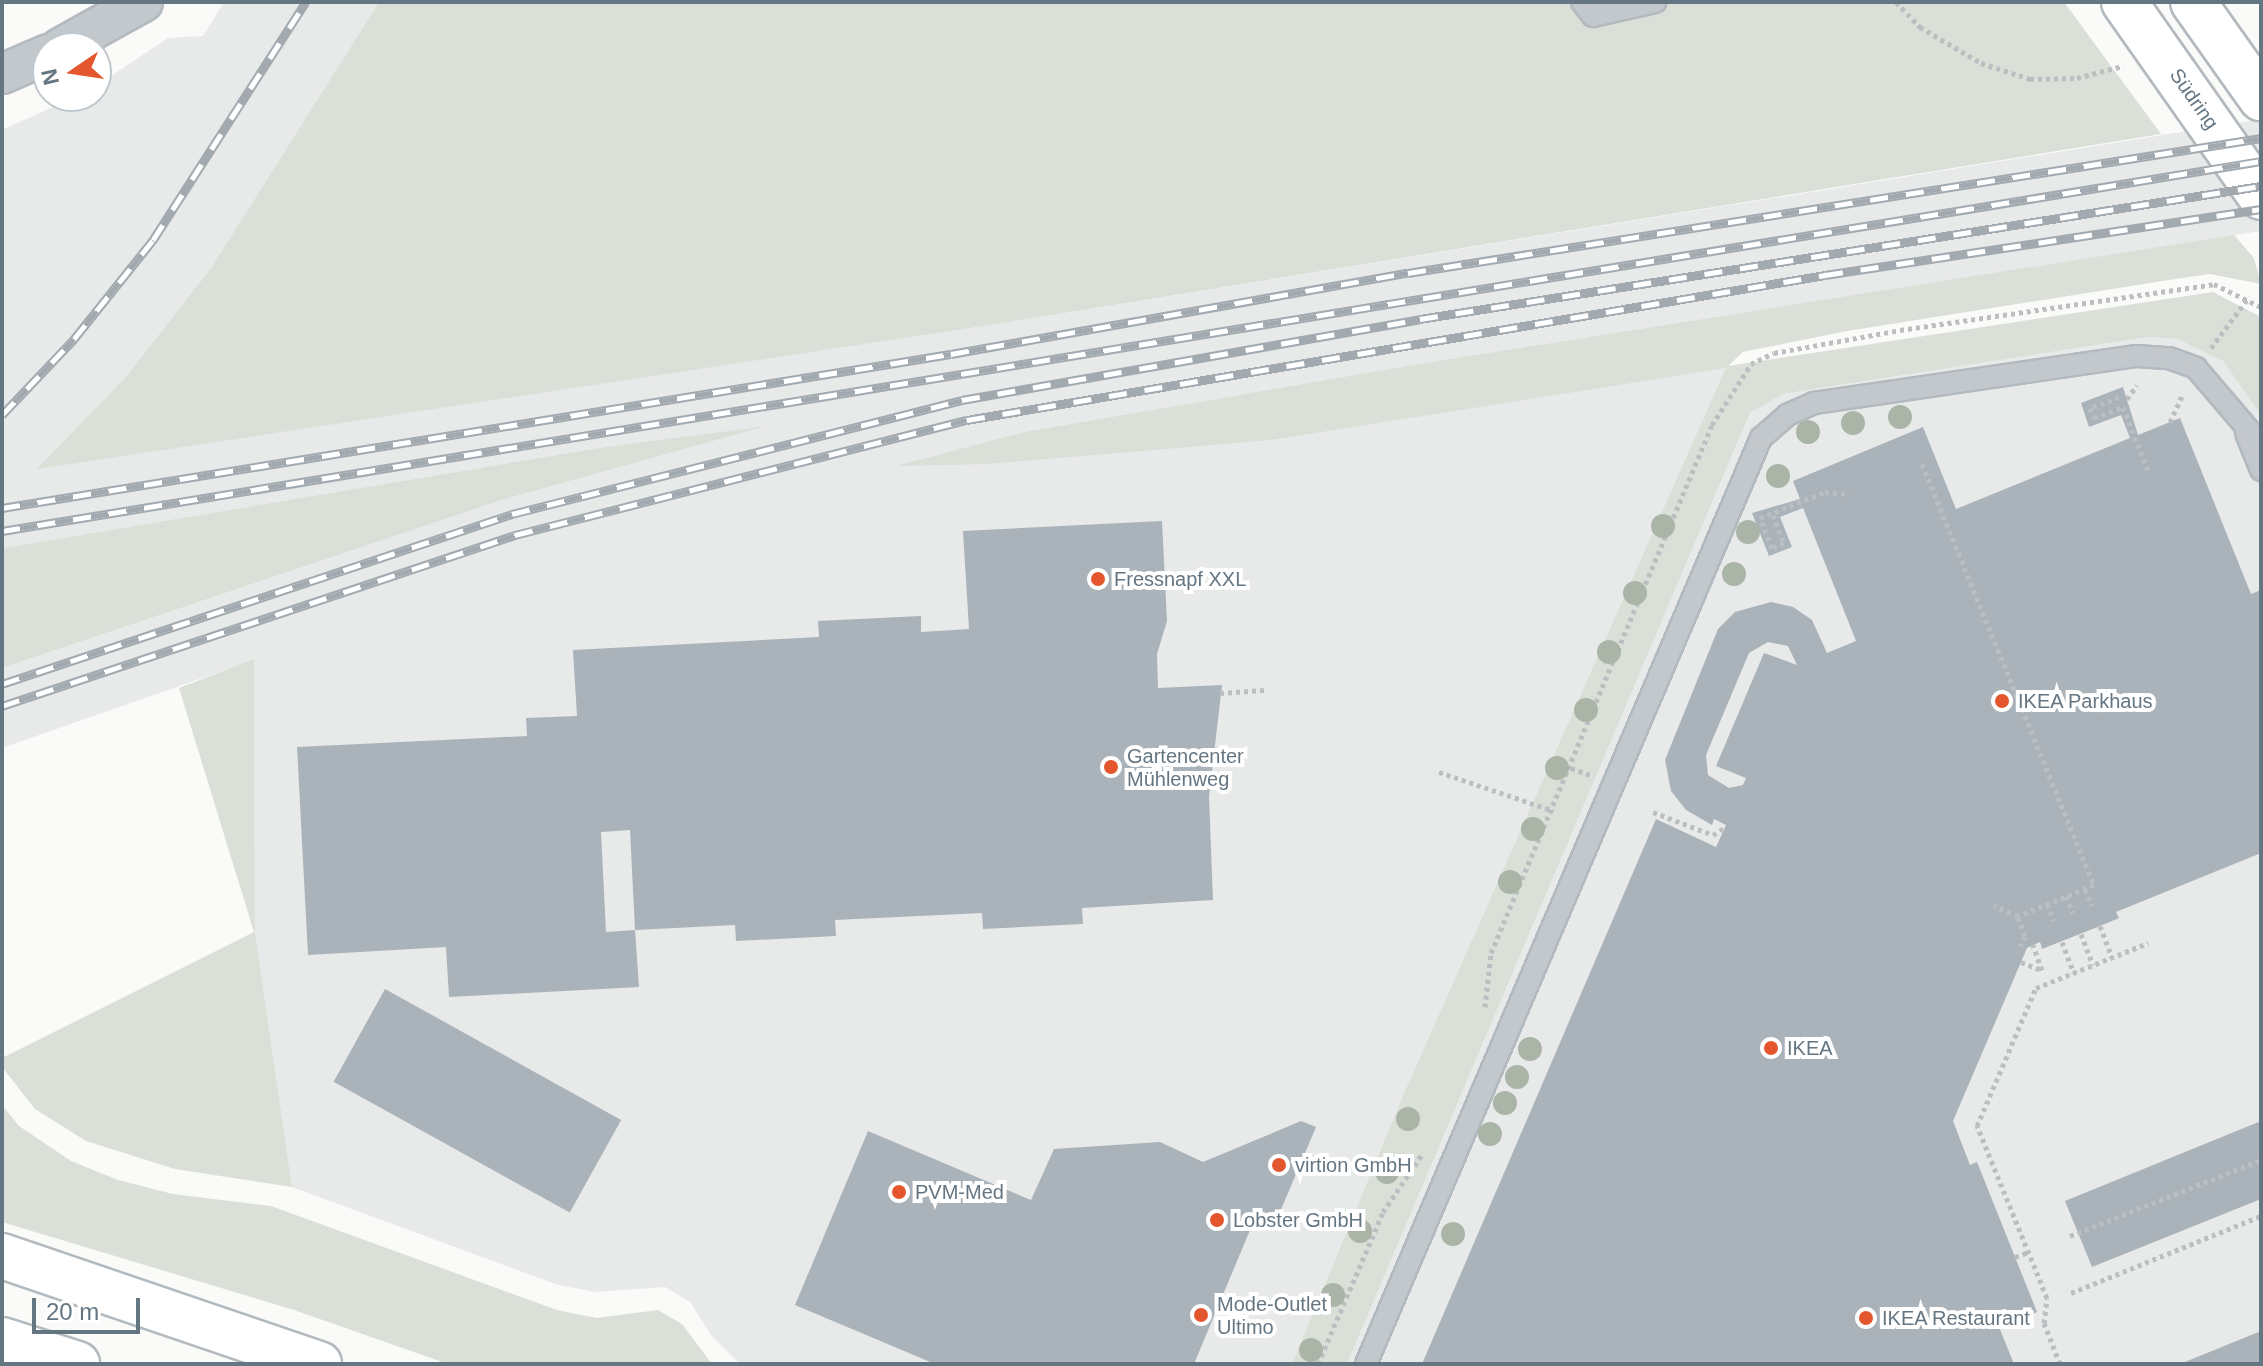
<!DOCTYPE html>
<html>
<head>
<meta charset="utf-8">
<style>
  body { margin:0 }
  #map { position:relative; width:2263px; height:1366px; overflow:hidden; background:#fafaf8; font-family:Arial,sans-serif }
  div>[style] { position:absolute }
  .built>* { inset:0; background:#e8e9e9 }
  .green>* { inset:0; background:#dadfd7 }
  .building>* { inset:0; background:#aab3b9; transform-origin:0 0 }
  .path>* { height:5px; margin-top:-2.5px; transform-origin:0; background:repeating-linear-gradient(90deg,#bbbfc2 0 4px,transparent 0 8px) }
  .roads { filter:drop-shadow(2px 0 #b3babf) drop-shadow(-2px 0 #b3babf) drop-shadow(0 2px #b3babf) drop-shadow(0 -2px #b3babf) }
  .lane>* { height:20px; margin:-10px; padding:0 10px; transform-origin:10px; border-radius:10px; background:#c3c8cc }
  .street>* { height:38px; margin:-19px; padding:0 19px; transform-origin:19px; border-radius:19px; background:#c3c8cc }
  .secondary>* { height:44px; margin:-22px; padding:0 22px; transform-origin:22px; border-radius:22px; background:#fff }
  .highway>* { height:44px; margin:-22px; padding:0 22px; transform-origin:22px; border-radius:22px; background:#fff }
  .rail>* { height:9px; margin-top:-4.5px; transform-origin:0; background:repeating-linear-gradient(90deg,#fff 0 18px,#a2aab0 0 36px); box-sizing:border-box; border-block:2px solid #a2aab0 }
  .trees>* { width:24px; height:24px; margin:-12px; border-radius:50%; background:#aab4a7 }
  .dots>* { width:22px; height:22px; translate:-50% -50%; box-sizing:border-box; border:4px solid #fff; border-radius:50% }
  span { translate:-50% -50%; white-space:nowrap; text-align:center; line-height:1.15; -webkit-text-stroke:8px #fff; paint-order:stroke }
  .street-label { font-size:20px; color:#657683 }
  .poi-label { font-size:20px; color:#657683 }
  .left { translate:0 -50%; text-align:left }
  .frame { position:absolute; inset:0; border:4px solid #657683; pointer-events:none }
  .north { position:absolute; left:32px; top:32px; width:80px; height:80px; box-sizing:border-box; background:#fff; border:2px solid #c1c8cd; border-radius:50%; rotate:257deg; font-size:22px; font-weight:700; line-height:32px; text-align:center; color:#657683 }
  .north::after { content:''; display:block; margin:auto; width:28px; height:36px; background:#e4572e; clip-path:polygon(50% 0,100% 100%,50% 72%,0 100%) }
  .scale { position:absolute; left:32px; top:1298px; width:108px; height:36px; box-sizing:border-box; border:4px solid #657683; border-top:0; padding-left:10px; font-size:24px; line-height:28px; white-space:nowrap; color:#657683; -webkit-text-stroke:6px #fff; paint-order:stroke }
</style>
</head>
<body>
<div id="map">
  <div class="built">
    <i style="clip-path:polygon(224px 2px,379px 2px,211px 268px,125px 378px,39px 468px,1004px 323px,2261px 119px,2261px 231px,1424px 363px,1024px 432px,901px 465px,1272px 440px,1727px 367px,1404px 1093px,1292px 1364px,740px 1364px,711px 1335px,690px 1302px,665px 1287px,596px 1292px,558px 1285px,292px 1187px,255px 932px,254px 660px,2px 748px,2px 668px,502px 500px,759px 428px,605px 447px,2px 548px,2px 130px,77px 96px,96px 96px,96px 86px,168px 38px,203px 36px)"></i>
    <i style="clip-path:polygon(2148px 337px,2177px 339px,2223px 361px,2261px 415px,2261px 1364px,1347px 1364px,1750px 413px,1783px 394px)"></i>
  </div>
  <div class="green">
    <i style="clip-path:polygon(379px 2px,2064px 2px,2161px 134px,1004px 323px,37px 469px,125px 378px,211px 268px)"></i>
    <i style="clip-path:polygon(2234px 235px,2254px 258px,2261px 284px,2210px 274px,2175px 279px,1847px 331px,1743px 352px,1728px 366px,2213px 292px,2261px 317px,2261px 415px,2223px 361px,2177px 339px,2148px 337px,1783px 394px,1750px 413px,1347px 1364px,1292px 1364px,1404px 1093px,1726px 368px,1272px 440px,987px 464px,896px 466px,1024px 432px,1424px 363px)"></i>
    <i style="clip-path:polygon(767px 426px,502px 500px,2px 668px,2px 548px,605px 447px)"></i>
    <i style="clip-path:polygon(254px 659px,255px 932px,292px 1187px,175px 1169px,86px 1141px,35px 1109px,2px 1067px,2px 1058px,254px 932px,179px 688px)"></i>
    <i style="clip-path:polygon(2px 1105px,19px 1126px,71px 1161px,118px 1180px,173px 1194px,271px 1206px,557px 1310px,597px 1318px,658px 1310px,682px 1324px,712px 1364px,448px 1364px,294px 1310px,2px 1222px)"></i>
  </div>
  <div class="building">
    <i style="clip-path:polygon(evenodd,2123px 387px,2138px 435px,2180px 418px,2251px 594px,2261px 590px,2261px 853px,2116px 912px,2119px 918px,2100px 926px,2042px 949px,2040px 942px,2027px 948px,1953px 1121px,1970px 1165px,1977px 1162px,2037px 1312px,1999px 1327px,2014px 1364px,1422px 1364px,1656px 819px,1716px 847px,1726px 825px,1714px 819px,1712px 825px,1686px 810px,1671px 791px,1665px 760px,1718px 629px,1735px 612px,1771px 602px,1793px 607px,1812px 620px,1827px 653px,1856px 641px,1803px 508px,1780px 517px,1792px 547px,1769px 556px,1752px 513px,1800px 499px,1793px 481px,1923px 427px,1956px 509px,2130px 438px,2121px 415px,2089px 427px,2081px 403px,2123px 387px,1768px 642px,1788px 646px,1797px 665px,1764px 653px,1716px 766px,1746px 778px,1743px 785px,1729px 788px,1708px 775px,1706px 755px,1749px 653px,1768px 642px)"></i>
    <i style="clip-path:polygon(1162px 521px,1167px 621px,1157px 654px,1158px 688px,1222px 685px,1209px 797px,1213px 900px,1082px 908px,1083px 924px,983px 929px,982px 913px,835px 920px,836px 936px,736px 941px,735px 925px,635px 930px,630px 830px,601px 832px,606px 932px,635px 930px,639px 987px,449px 997px,446px 947px,308px 955px,297px 747px,527px 736px,526px 718px,577px 716px,573px 650px,819px 637px,818px 621px,921px 616px,921px 632px,969px 629px,963px 531px)"></i>
    <i style="left:385px;top:989px;width:270px;height:106px;rotate:29deg"></i>
    <i style="clip-path:polygon(1301px 1121px,1316px 1127px,1277px 1219px,1258px 1211px,1194px 1364px,935px 1364px,795px 1305px,868px 1131px,1031px 1200px,1054px 1149px,1160px 1142px,1203px 1162px)"></i>
    <i style="clip-path:polygon(2261px 1121px,2261px 1199px,2092px 1267px,2065px 1201px)"></i>
    <i style="clip-path:polygon(2261px 1331px,2261px 1364px,2180px 1364px)"></i>
  </div>
  <div class="path">
    <i style="left:1896px;top:2px;width:35px;rotate:46deg"></i>
    <i style="left:1920px;top:27px;width:71px;rotate:30.5deg"></i>
    <i style="left:1981px;top:63px;width:52px;rotate:18.1deg"></i>
    <i style="left:2030px;top:79px;width:47px;rotate:-1.2deg"></i>
    <i style="left:2077px;top:78px;width:48px;rotate:-14.6deg"></i>
    <i style="left:2211px;top:348px;width:64px;rotate:-53.3deg"></i>
    <i style="left:2119px;top:397px;width:31px;rotate:159deg"></i>
    <i style="left:2090px;top:408px;width:11px;rotate:68deg"></i>
    <i style="left:2094px;top:418px;width:31px;rotate:-21deg"></i>
    <i style="left:2123px;top:407px;width:71px;rotate:68.5deg"></i>
    <i style="left:2127px;top:399px;width:17px;rotate:-54deg"></i>
    <i style="left:2170px;top:422px;width:31px;rotate:-65deg"></i>
    <i style="left:1922px;top:464px;width:455px;rotate:67.8deg"></i>
    <i style="left:2094px;top:885px;width:82px;rotate:157.8deg"></i>
    <i style="left:2018px;top:916px;width:26px;rotate:-157deg"></i>
    <i style="left:1773px;top:515px;width:30px;rotate:69deg"></i>
    <i style="left:1784px;top:543px;width:13px;rotate:157deg"></i>
    <i style="left:1772px;top:548px;width:32px;rotate:-112deg"></i>
    <i style="left:1760px;top:518px;width:70px;rotate:-21.8deg"></i>
    <i style="left:1825px;top:492px;width:24px;rotate:5deg"></i>
    <i style="left:1220px;top:693px;width:44px;rotate:-3.9deg"></i>
    <i style="left:1571px;top:768px;width:20px;rotate:20deg"></i>
    <i style="left:1439px;top:772px;width:121px;rotate:18.7deg"></i>
    <i style="left:1653px;top:812px;width:64px;rotate:21deg"></i>
    <i style="left:1713px;top:835px;width:13px;rotate:-32deg"></i>
    <i style="left:2085px;top:889px;width:18px;rotate:68deg"></i>
    <i style="left:2066px;top:896px;width:18px;rotate:68deg"></i>
    <i style="left:2047px;top:904px;width:18px;rotate:68deg"></i>
    <i style="left:2018px;top:917px;width:20px;rotate:70deg"></i>
    <i style="left:2025px;top:936px;width:11px;rotate:112deg"></i>
    <i style="left:2100px;top:926px;width:34px;rotate:69deg"></i>
    <i style="left:2081px;top:934px;width:33px;rotate:69deg"></i>
    <i style="left:2062px;top:942px;width:33px;rotate:69deg"></i>
    <i style="left:2021px;top:962px;width:22px;rotate:21deg"></i>
    <i style="left:2042px;top:970px;width:27px;rotate:-110deg"></i>
    <i style="left:1485px;top:1007px;width:54px;rotate:-83.7deg"></i>
    <i style="left:1491px;top:953px;width:572px;rotate:-67.29deg"></i>
    <i style="left:1712px;top:425px;width:72px;rotate:-57.4deg"></i>
    <i style="left:1751px;top:364px;width:25px;rotate:-26deg"></i>
    <i style="left:1774px;top:353px;width:128px;rotate:-10.3deg"></i>
    <i style="left:1900px;top:330px;width:317px;rotate:-8.3deg"></i>
    <i style="left:2214px;top:284px;width:52px;rotate:26.1deg"></i>
    <i style="left:2070px;top:1236px;width:206px;rotate:-21.7deg"></i>
    <i style="left:2015px;top:1257px;width:15px;rotate:-20deg"></i>
    <i style="left:2071px;top:1293px;width:205px;rotate:-22.1deg"></i>
    <i style="left:1318px;top:1364px;width:165px;rotate:-66.8deg"></i>
    <i style="left:1383px;top:1212px;width:71px;rotate:-55.9deg"></i>
    <i style="left:2060px;top:1364px;width:44px;rotate:-111.3deg"></i>
    <i style="left:2044px;top:1323px;width:25px;rotate:-83deg"></i>
    <i style="left:2047px;top:1298px;width:186px;rotate:-112.1deg"></i>
    <i style="left:1977px;top:1126px;width:150px;rotate:-66.9deg"></i>
    <i style="left:2036px;top:988px;width:121px;rotate:-21.9deg"></i>
  </div>
  <div class="roads">
    <div class="lane">
      <i style="left:1582px;top:2px;width:18px;rotate:52deg"></i>
      <i style="left:1593px;top:16px;width:64px;rotate:-12.7deg"></i>
      <i style="left:2246px;top:433px;width:40px;rotate:68deg"></i>
      <i style="left:1366px;top:1364px;width:1007px;rotate:-66.9deg"></i>
      <i style="left:1761px;top:438px;width:35px;rotate:-41deg"></i>
      <i style="left:1787px;top:415px;width:30px;rotate:-24deg"></i>
      <i style="left:1814px;top:403px;width:326px;rotate:-8.3deg"></i>
      <i style="left:2137px;top:356px;width:32px;rotate:4deg"></i>
      <i style="left:2169px;top:358px;width:29px;rotate:20deg"></i>
      <i style="left:2196px;top:368px;width:100px;rotate:49.5deg"></i>
    </div>
    <div class="street">
      <i style="left:60px;top:48px;width:95px;rotate:-29deg"></i>
      <i style="left:2px;top:74px;width:50px;rotate:-23.5deg"></i>
    </div>
    <div class="secondary">
      <i style="left:2124px;top:2px;width:238px;rotate:54.9deg"></i>
      <i style="left:2193px;top:2px;width:118px;rotate:54.7deg"></i>
    </div>
    <div class="highway">
      <i style="left:2px;top:1256px;width:335px;rotate:18.8deg"></i>
      <i style="left:2px;top:1340px;width:79px;rotate:17.7deg"></i>
    </div>
  </div>
  <div class="rail">
    <i style="left:2px;top:415px;width:105px;rotate:-46.5deg"></i>
    <i style="left:74px;top:339px;width:127px;rotate:-51.4deg"></i>
    <i style="left:153px;top:240px;width:283px;rotate:-57.3deg"></i>
    <i style="left:2px;top:508px;width:961px;rotate:-9.22deg"></i>
    <i style="left:951px;top:354px;width:464px;rotate:-10.1deg"></i>
    <i style="left:1408px;top:273px;width:864px;rotate:-8.99deg"></i>
    <i style="left:2px;top:531px;width:2289px;rotate:-9.3deg"></i>
    <i style="left:2px;top:684px;width:538px;rotate:-18.43deg"></i>
    <i style="left:512px;top:514px;width:464px;rotate:-14.2deg"></i>
    <i style="left:962px;top:400px;width:465px;rotate:-10deg"></i>
    <i style="left:1420px;top:319px;width:851px;rotate:-8.99deg"></i>
    <i style="left:2px;top:706px;width:541px;rotate:-18.43deg"></i>
    <i style="left:515px;top:535px;width:466px;rotate:-14.3deg"></i>
    <i style="left:967px;top:420px;width:870px;rotate:-9.59deg"></i>
    <i style="left:1825px;top:275px;width:441px;rotate:-8.6deg"></i>
  </div>
  <div class="trees">
    <i style="left:1900px;top:417px"></i>
    <i style="left:1853px;top:423px"></i>
    <i style="left:1808px;top:432px"></i>
    <i style="left:1778px;top:476px"></i>
    <i style="left:1663px;top:526px"></i>
    <i style="left:1748px;top:532px"></i>
    <i style="left:1734px;top:574px"></i>
    <i style="left:1635px;top:593px"></i>
    <i style="left:1609px;top:652px"></i>
    <i style="left:1586px;top:710px"></i>
    <i style="left:1557px;top:768px"></i>
    <i style="left:1533px;top:829px"></i>
    <i style="left:1510px;top:882px"></i>
    <i style="left:1530px;top:1049px"></i>
    <i style="left:1517px;top:1077px"></i>
    <i style="left:1505px;top:1103px"></i>
    <i style="left:1408px;top:1119px"></i>
    <i style="left:1490px;top:1134px"></i>
    <i style="left:1387px;top:1172px"></i>
    <i style="left:1360px;top:1231px"></i>
    <i style="left:1453px;top:1234px"></i>
    <i style="left:1333px;top:1295px"></i>
    <i style="left:1311px;top:1350px"></i>
  </div>
  <div class="dots">
    <i style="left:1098px;top:579px;background:#e4572e"></i>
    <i style="left:2002px;top:701px;background:#e4572e"></i>
    <i style="left:1111px;top:767px;background:#e4572e"></i>
    <i style="left:1771px;top:1048px;background:#e4572e"></i>
    <i style="left:1279px;top:1165px;background:#e4572e"></i>
    <i style="left:899px;top:1192px;background:#e4572e"></i>
    <i style="left:1217px;top:1220px;background:#e4572e"></i>
    <i style="left:1201px;top:1315px;background:#e4572e"></i>
    <i style="left:1866px;top:1318px;background:#e4572e"></i>
  </div>
  <div class="street-label">
    <span style="left:2194px;top:99px;rotate:55deg">Südring</span>
  </div>
  <div class="poi-label">
    <span class="left" style="left:1114px;top:579px">Fressnapf XXL</span>
    <span class="left" style="left:2018px;top:701px">IKEA Parkhaus</span>
    <span class="left" style="left:1127px;top:768px">Gartencenter<br>Mühlenweg</span>
    <span class="left" style="left:1787px;top:1048px">IKEA</span>
    <span class="left" style="left:1295px;top:1165px">virtion GmbH</span>
    <span class="left" style="left:915px;top:1192px">PVM-Med</span>
    <span class="left" style="left:1233px;top:1220px">Lobster GmbH</span>
    <span class="left" style="left:1217px;top:1316px">Mode-Outlet<br>Ultimo</span>
    <span class="left" style="left:1882px;top:1318px">IKEA Restaurant</span>
  </div>
  <div class="frame"></div>
  <div class="north">N</div>
  <div class="scale">20 m</div>
</div>
</body>
</html>
